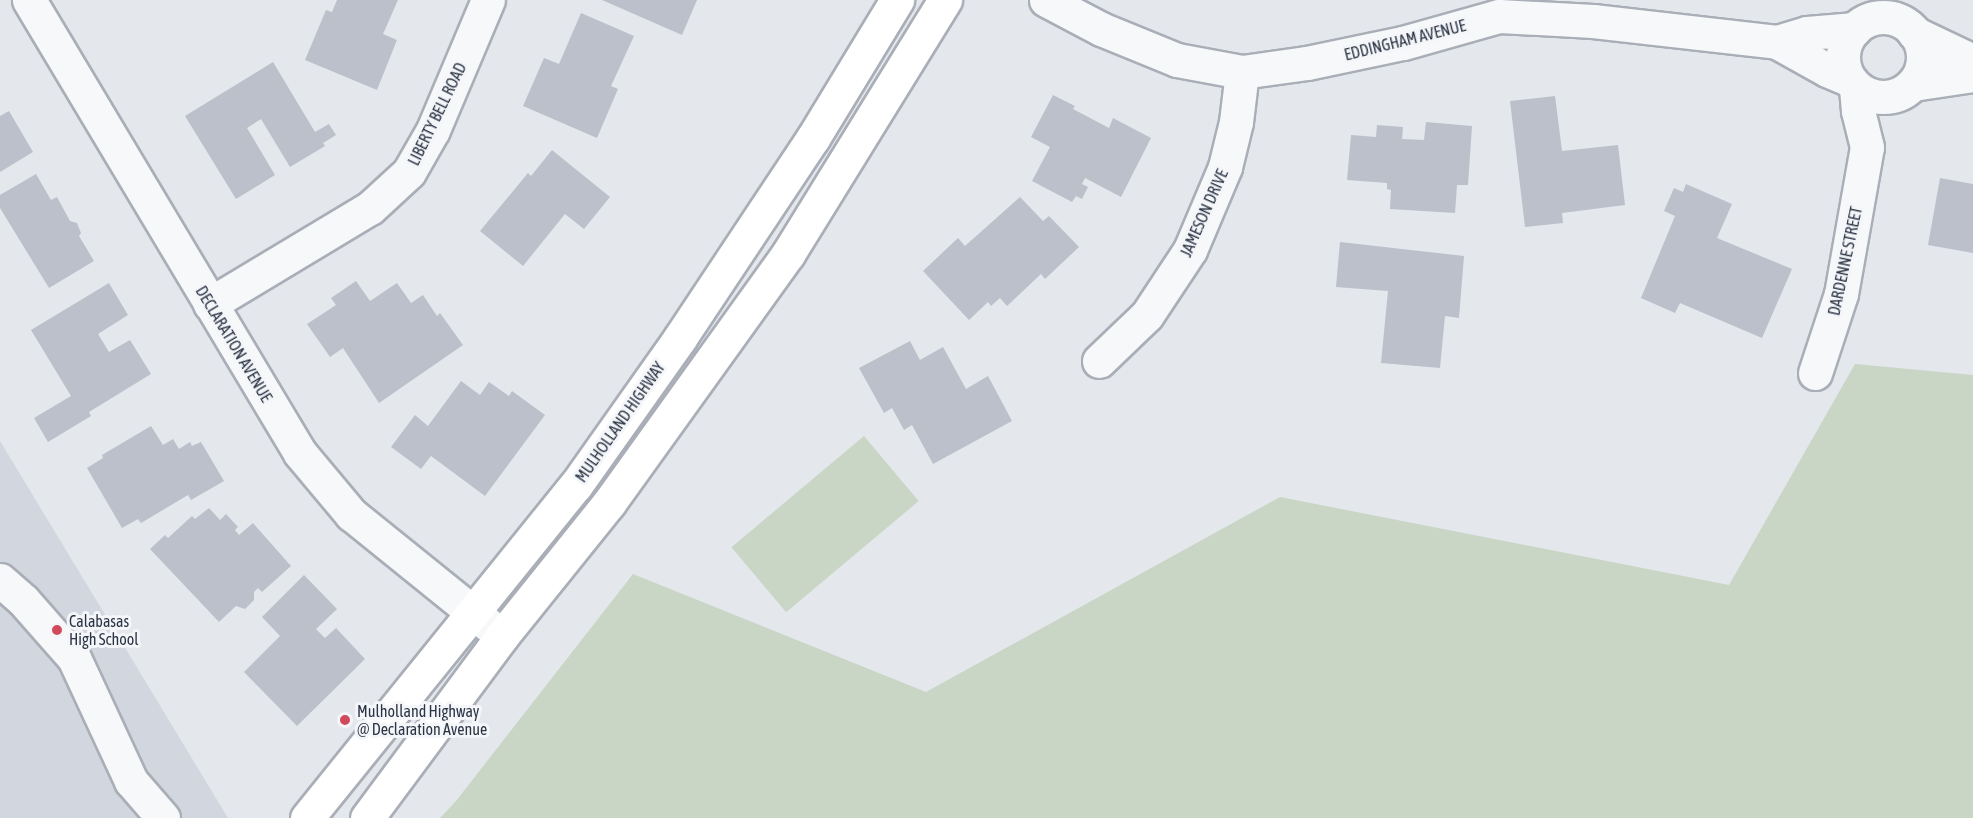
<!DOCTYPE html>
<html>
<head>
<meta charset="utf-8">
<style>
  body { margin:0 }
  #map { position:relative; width:1973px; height:818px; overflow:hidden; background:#e4e7ec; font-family:"Asap Condensed",sans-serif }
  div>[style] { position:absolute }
  .built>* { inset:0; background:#d2d6de }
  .green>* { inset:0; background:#c9d6c5; transform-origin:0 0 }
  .building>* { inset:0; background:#bbc0ca }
  .roads { filter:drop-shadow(2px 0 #a9aeb7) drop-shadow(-2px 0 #a9aeb7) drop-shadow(0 2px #a9aeb7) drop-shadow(0 -2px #a9aeb7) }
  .minor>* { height:33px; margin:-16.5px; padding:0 16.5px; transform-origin:16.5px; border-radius:16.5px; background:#f7f8fa }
  .minor>.ring { margin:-16.5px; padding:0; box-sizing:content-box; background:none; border:33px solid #f7f8fa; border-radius:50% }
  .major>* { height:33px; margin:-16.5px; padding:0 16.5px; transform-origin:16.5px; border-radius:16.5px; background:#fff }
  .dots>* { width:16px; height:16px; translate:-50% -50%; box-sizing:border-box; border:3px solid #f4f6f9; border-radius:50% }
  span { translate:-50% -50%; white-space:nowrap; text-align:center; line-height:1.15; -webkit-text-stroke:6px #f4f6f9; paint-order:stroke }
  .street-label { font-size:16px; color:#2b3445 }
  .poi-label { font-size:16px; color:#2b3445 }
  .left { translate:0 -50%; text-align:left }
</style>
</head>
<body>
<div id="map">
  <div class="built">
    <i style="clip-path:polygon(0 441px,228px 818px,0 818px)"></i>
  </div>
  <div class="green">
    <i style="clip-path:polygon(1855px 364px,1973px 375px,1973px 818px,440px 818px,456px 801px,633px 574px,926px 692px,1280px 497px,1729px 585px)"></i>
    <i style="left:864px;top:436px;width:85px;height:173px;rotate:50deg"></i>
  </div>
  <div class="building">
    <i style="clip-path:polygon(337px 0,398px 0,383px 34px,397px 40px,377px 90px,305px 60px,326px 10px,332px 12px)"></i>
    <i style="clip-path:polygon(602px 0,697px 0,682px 35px)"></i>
    <i style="clip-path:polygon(581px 13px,634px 36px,611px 86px,618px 89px,597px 138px,523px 106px,544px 58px,559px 64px)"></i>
    <i style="clip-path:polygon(273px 62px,315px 132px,329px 124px,336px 135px,323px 143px,325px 146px,290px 167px,261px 119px,247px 128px,275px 175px,236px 199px,185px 116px)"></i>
    <i style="clip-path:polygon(1053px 95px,1075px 106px,1073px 109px,1109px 128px,1113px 118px,1151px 138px,1121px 197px,1085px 178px,1082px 184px,1088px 187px,1082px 199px,1076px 196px,1072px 202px,1032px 181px,1050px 147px,1031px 137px)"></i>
    <i style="clip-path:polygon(1555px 96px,1562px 151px,1618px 145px,1625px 205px,1562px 213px,1563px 223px,1525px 227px,1510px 101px)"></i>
    <i style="clip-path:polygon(9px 111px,33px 152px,0 172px,0 116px)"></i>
    <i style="clip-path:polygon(1426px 122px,1472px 126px,1468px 185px,1457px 185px,1455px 213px,1390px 209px,1391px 190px,1387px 189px,1387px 183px,1347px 180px,1351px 135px,1376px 137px,1377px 125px,1403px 127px,1402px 139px,1424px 140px)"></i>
    <i style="clip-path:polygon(552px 150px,610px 197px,584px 229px,565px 214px,523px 266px,480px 231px,528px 173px,531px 176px)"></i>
    <i style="clip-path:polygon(36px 174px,51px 200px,57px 197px,70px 221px,77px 223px,81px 233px,79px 236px,94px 261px,49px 288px,0 208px,0 195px)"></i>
    <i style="clip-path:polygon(1940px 178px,1973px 184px,1973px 253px,1928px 245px)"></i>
    <i style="clip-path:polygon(1686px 184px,1732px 204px,1717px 238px,1792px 269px,1762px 338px,1680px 303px,1675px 313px,1641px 298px,1675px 216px,1664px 211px,1674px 188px,1683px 192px)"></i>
    <i style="clip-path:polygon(1020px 197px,1043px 221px,1049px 216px,1079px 247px,1045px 279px,1041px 274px,1007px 306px,1000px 298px,991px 306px,988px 302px,969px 320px,923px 271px,958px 238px,965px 246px)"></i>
    <i style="clip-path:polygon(1340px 242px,1464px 256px,1459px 318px,1445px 316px,1440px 368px,1381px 363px,1388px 291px,1336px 287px)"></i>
    <i style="clip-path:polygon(356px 281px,370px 301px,397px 283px,411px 303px,423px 295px,437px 316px,440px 313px,463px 345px,379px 403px,343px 348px,330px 357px,307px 324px,336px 305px,331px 298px)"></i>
    <i style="clip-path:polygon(109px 283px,128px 315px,98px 334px,109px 352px,130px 340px,151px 374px,89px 412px,91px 416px,48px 442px,34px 418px,71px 396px,31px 330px)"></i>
    <i style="clip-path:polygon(910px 341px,920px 360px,943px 347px,966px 389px,988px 376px,1012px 421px,933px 464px,912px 425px,904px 430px,892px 408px,884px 413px,859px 368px)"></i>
    <i style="clip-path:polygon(461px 381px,480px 395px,489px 382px,509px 396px,512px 391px,545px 415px,485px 496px,431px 456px,421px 469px,391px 447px,415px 415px,428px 426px)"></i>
    <i style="clip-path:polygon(151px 426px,163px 445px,173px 439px,179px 449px,190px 442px,192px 446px,201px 442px,224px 481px,191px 500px,188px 495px,141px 523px,138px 519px,122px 528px,87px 468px,103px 458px,102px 455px)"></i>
    <i style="clip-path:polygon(209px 508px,220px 520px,226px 514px,238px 527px,235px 530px,239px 535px,253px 523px,291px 566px,262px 592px,258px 588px,254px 592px,254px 600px,245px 609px,236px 606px,219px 622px,150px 549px,165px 535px,168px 538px,192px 516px,195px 519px)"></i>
    <i style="clip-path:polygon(304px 575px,337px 609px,316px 629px,325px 638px,336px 628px,365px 659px,297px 726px,244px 672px,280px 636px,262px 617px)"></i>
  </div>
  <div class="roads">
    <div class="minor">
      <i style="left:29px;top:0;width:528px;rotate:59.11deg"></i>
      <i style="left:300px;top:453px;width:80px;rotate:50.1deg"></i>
      <i style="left:351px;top:514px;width:194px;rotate:38.9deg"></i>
      <i style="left:1046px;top:0;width:62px;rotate:27.8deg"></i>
      <i style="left:1101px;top:29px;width:82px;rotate:22.2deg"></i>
      <i style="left:1177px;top:60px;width:66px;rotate:10.5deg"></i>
      <i style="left:1242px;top:72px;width:66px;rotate:-7.9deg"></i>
      <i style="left:1307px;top:63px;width:98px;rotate:-11.8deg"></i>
      <i style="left:1403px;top:43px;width:100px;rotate:-15.7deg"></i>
      <i style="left:1499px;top:16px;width:94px;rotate:3deg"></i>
      <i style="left:1593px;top:21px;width:185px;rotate:6.5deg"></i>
      <i style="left:1777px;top:42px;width:57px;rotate:29.2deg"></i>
      <i style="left:1827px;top:70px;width:25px;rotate:23deg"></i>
      <i class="ring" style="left:1843px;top:17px;width:47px;height:47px"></i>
      <i style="left:1914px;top:33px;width:65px;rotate:25.4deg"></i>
      <i style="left:1777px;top:42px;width:31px;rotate:-17deg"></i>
      <i style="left:1807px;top:33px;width:48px;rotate:-4.8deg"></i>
      <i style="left:1913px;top:84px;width:61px;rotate:-8.5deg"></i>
      <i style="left:210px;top:304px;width:187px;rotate:-31deg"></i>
      <i style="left:370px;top:208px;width:53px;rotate:-42.7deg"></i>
      <i style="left:409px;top:172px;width:48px;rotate:-60.3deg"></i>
      <i style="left:433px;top:130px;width:141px;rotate:-67.1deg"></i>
      <i style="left:1099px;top:361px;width:66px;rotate:-43.8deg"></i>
      <i style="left:1147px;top:315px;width:78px;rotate:-56.5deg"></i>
      <i style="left:1190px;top:250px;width:90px;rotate:-67.1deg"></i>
      <i style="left:1225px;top:167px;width:46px;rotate:-76.3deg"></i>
      <i style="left:1236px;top:122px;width:50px;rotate:-83.2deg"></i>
      <i style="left:1815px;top:373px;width:83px;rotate:-71.8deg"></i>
      <i style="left:1841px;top:294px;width:149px;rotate:-80deg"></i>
      <i style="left:1867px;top:147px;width:37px;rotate:-104deg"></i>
      <i style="left:1858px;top:111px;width:24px;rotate:-95deg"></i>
      <i style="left:0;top:580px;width:30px;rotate:41deg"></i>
      <i style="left:23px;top:600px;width:77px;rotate:48.7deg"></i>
      <i style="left:74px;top:658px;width:136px;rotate:65.1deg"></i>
      <i style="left:131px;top:781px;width:49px;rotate:49.1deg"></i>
    </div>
    <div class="major">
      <i style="left:307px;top:818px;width:428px;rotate:-51.1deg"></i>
      <i style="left:576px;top:485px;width:180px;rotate:-54.7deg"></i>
      <i style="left:680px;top:338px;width:240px;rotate:-56.4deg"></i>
      <i style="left:813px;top:138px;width:162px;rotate:-58.7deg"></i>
      <i style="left:367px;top:818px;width:227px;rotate:-53.4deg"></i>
      <i style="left:502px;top:636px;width:171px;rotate:-51.2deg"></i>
      <i style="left:609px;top:503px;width:307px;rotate:-54.3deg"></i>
      <i style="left:788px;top:254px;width:299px;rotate:-58.3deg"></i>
    </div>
  </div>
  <div class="dots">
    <i style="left:57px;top:630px;background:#d1495b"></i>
    <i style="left:345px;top:720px;background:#d1495b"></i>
  </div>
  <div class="street-label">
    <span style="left:1405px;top:40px;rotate:-14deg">EDDINGHAM AVENUE</span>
    <span style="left:437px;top:114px;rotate:-64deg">LIBERTY BELL ROAD</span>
    <span style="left:1204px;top:213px;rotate:-66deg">JAMESON DRIVE</span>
    <span style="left:1845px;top:261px;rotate:-78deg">DARDENNE STREET</span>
    <span style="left:234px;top:344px;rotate:59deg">DECLARATION AVENUE</span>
    <span style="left:620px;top:422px;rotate:-55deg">MULHOLLAND HIGHWAY</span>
  </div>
  <div class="poi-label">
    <span class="left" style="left:69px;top:630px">Calabasas<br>High School</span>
    <span class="left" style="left:357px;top:720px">Mulholland Highway<br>@ Declaration Avenue</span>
  </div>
</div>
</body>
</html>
